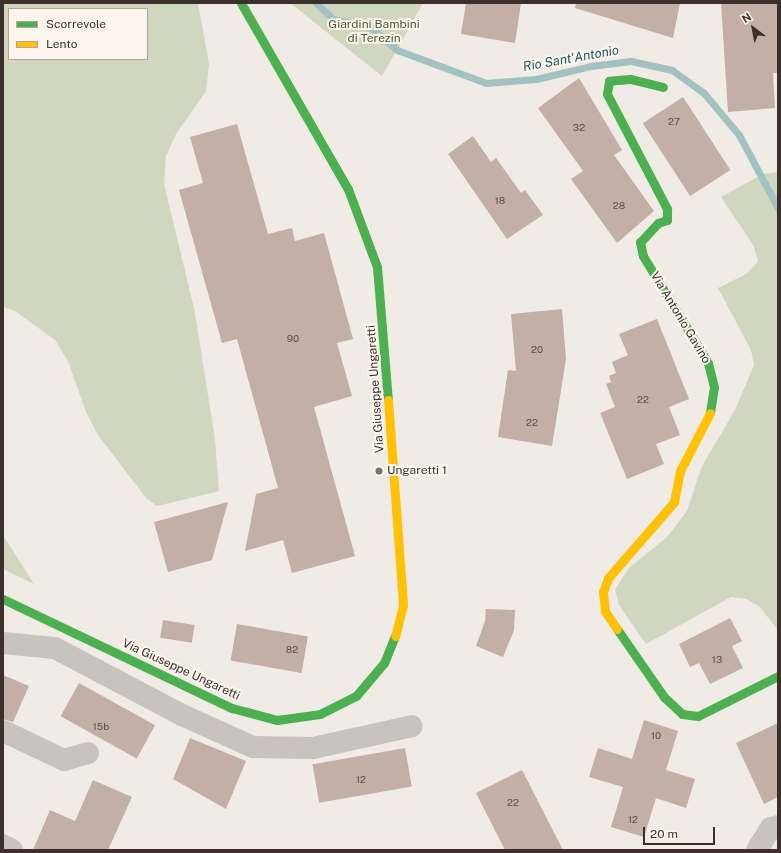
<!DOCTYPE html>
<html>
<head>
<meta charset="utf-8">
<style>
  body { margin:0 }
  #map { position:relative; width:781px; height:853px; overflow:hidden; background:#f0ebe5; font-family:"Public Sans",sans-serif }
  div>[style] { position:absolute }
  .green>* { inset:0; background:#d1d6bf }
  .stream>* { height:7px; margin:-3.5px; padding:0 3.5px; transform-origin:3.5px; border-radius:3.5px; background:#a1c2c1 }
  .building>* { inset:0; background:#c3afa7; transform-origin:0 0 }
  .street>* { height:22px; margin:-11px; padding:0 11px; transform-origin:11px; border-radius:11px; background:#c9c3be }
  .fast>* { height:9px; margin:-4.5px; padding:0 4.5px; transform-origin:4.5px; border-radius:4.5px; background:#4caf50 }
  .slow>* { height:9px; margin:-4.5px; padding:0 4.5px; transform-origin:4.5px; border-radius:4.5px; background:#ffc107 }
  .dots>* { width:11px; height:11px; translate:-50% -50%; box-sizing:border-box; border:2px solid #fbf5ee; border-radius:50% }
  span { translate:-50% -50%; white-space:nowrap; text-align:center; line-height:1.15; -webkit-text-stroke:4px #fbf5ee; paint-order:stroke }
  .number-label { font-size:10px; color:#5d504a }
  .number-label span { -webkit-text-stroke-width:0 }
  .park-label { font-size:12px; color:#4a5a2e }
  .street-label { font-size:12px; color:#3b302b }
  .poi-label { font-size:12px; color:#3b302b }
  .left { translate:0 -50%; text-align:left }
  .water-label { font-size:13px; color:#1f5a5e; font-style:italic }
  .frame { position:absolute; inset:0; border:4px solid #3b302b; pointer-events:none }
  .legend { position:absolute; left:8px; top:8px; width:140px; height:52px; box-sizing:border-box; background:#fbf5ee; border:1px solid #aea6a0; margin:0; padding:5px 7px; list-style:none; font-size:12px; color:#3b302b }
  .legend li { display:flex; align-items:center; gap:8px; height:20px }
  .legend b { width:20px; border:1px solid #aea6a0 }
  .north { position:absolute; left:733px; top:8px; width:40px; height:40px; -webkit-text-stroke:3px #fbf5ee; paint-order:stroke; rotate:328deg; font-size:11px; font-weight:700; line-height:16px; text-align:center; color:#3b302b }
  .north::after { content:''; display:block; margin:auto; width:14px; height:18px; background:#3b302b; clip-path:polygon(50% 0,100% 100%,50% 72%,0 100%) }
  .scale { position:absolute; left:643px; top:827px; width:72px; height:18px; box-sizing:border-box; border:2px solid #3b302b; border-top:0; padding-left:5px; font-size:12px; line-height:14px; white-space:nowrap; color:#3b302b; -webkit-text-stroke:3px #fbf5ee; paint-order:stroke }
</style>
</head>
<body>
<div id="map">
  <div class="green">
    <i style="clip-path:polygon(evenodd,3px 3px,198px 3px,209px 64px,206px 91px,176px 134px,166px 156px,164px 184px,194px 308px,215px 439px,219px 491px,157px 506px,146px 498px,98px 435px,86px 412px,68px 361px,55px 340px,15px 311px,3px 307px,3px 3px,9px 9px,147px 9px,147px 59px,9px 59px,9px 9px)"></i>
    <i style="clip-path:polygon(290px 3px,423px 3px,382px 76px)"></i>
    <i style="clip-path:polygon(778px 172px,778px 630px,759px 606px,746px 599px,731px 597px,646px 644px,619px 605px,615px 589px,629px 568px,667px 537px,687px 511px,702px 466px,735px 410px,754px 365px,751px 350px,718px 288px,746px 274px,758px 262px,754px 246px,721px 197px,763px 174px)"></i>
    <i style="clip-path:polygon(3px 535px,34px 584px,3px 569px)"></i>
  </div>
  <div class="stream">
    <i style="left:316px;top:3px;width:23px;rotate:43deg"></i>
    <i style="left:333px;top:19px;width:38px;rotate:12deg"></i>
    <i style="left:370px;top:27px;width:35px;rotate:40deg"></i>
    <i style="left:397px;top:50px;width:95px;rotate:20.3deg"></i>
    <i style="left:486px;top:83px;width:50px;rotate:-4.6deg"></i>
    <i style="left:536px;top:79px;width:57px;rotate:-13.3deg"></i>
    <i style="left:591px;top:66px;width:40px;rotate:-7.1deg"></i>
    <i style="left:631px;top:61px;width:42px;rotate:12.4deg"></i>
    <i style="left:672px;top:70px;width:39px;rotate:36deg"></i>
    <i style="left:704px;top:93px;width:55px;rotate:50.2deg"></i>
    <i style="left:739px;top:135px;width:83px;rotate:61.9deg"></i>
  </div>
  <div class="building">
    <i style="clip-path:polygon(466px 3px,521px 3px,515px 43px,461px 34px)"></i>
    <i style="clip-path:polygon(576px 3px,680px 3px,673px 38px,575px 8px)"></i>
    <i style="clip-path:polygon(721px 3px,778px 3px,778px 73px,773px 73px,775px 108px,728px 112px)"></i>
    <i style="clip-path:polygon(579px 78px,622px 150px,614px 155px,654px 211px,617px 243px,571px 179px,583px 171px,538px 108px)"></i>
    <i style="left:683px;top:97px;width:87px;height:48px;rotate:57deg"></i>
    <i style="clip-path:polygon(237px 124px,268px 234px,292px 228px,295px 241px,324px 233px,353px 339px,337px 343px,352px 396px,314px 407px,355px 556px,292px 573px,283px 540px,245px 551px,256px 494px,278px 488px,237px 339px,222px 343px,179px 190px,203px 183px,190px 137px)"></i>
    <i style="clip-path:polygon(473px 136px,491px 162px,496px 158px,521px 193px,525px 190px,543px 215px,507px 239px,448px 154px)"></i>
    <i style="clip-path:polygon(562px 309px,566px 359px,552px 446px,498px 437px,508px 370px,516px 371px,511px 314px)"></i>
    <i style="clip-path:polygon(657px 319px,689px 399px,669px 407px,680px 435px,656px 444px,664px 464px,627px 479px,600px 413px,615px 407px,606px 384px,611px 382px,609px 376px,616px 373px,612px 362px,628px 355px,619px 334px)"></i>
    <i style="clip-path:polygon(228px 502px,212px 560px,168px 572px,154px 522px)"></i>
    <i style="clip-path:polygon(486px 609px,515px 610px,514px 630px,503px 657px,476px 646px,485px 621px)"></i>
    <i style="clip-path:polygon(730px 618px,742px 641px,732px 646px,743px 668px,710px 684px,699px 663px,690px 667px,679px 644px)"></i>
    <i style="left:163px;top:620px;width:32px;height:18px;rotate:9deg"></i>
    <i style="left:237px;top:624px;width:72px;height:37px;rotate:10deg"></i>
    <i style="clip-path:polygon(3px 675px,29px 686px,13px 722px,3px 719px)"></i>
    <i style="left:79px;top:683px;width:87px;height:38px;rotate:29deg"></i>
    <i style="clip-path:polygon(644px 720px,678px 731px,666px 770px,695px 779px,686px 808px,656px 798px,644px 837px,611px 827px,623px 787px,589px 777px,598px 748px,632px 759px)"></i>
    <i style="clip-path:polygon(778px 723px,778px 797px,764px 804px,736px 743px)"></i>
    <i style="clip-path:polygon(190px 738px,246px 761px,226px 809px,173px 779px)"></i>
    <i style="left:405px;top:748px;width:39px;height:94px;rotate:80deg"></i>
    <i style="clip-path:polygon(522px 770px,563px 850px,505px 850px,476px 793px)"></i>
    <i style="clip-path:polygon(93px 780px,132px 797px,108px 850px,33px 850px,50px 810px,75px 821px)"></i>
  </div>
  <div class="street">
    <i style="left:3px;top:643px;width:52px;rotate:5.5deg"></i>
    <i style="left:55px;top:648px;width:144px;rotate:27.8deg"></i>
    <i style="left:182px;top:715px;width:78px;rotate:24.3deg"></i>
    <i style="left:253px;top:747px;width:60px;rotate:1deg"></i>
    <i style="left:313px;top:748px;width:101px;rotate:-12.5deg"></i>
    <i style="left:3px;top:731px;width:68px;rotate:25.4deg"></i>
    <i style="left:64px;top:760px;width:25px;rotate:-16deg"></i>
    <i style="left:3px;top:845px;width:10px;rotate:29deg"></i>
    <i style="left:757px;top:850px;width:26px;rotate:-58deg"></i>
    <i style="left:771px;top:828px;width:7px;rotate:-16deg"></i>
  </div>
  <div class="fast">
    <i style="left:241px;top:3px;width:215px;rotate:60.1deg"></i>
    <i style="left:348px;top:189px;width:83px;rotate:69.6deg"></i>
    <i style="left:377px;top:267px;width:133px;rotate:85.3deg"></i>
    <i style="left:663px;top:87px;width:34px;rotate:-166deg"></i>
    <i style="left:630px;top:79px;width:21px;rotate:175deg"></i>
    <i style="left:609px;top:81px;width:13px;rotate:99deg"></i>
    <i style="left:607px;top:94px;width:130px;rotate:62.4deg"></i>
    <i style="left:667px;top:209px;width:11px;rotate:90deg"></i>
    <i style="left:667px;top:220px;width:9px;rotate:162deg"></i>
    <i style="left:658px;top:223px;width:26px;rotate:133deg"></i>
    <i style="left:640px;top:242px;width:14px;rotate:78deg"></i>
    <i style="left:643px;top:256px;width:125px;rotate:58.7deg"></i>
    <i style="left:708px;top:363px;width:25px;rotate:76deg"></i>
    <i style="left:714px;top:387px;width:26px;rotate:99deg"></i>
    <i style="left:3px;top:599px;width:254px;rotate:25.5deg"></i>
    <i style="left:232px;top:708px;width:47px;rotate:14.9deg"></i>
    <i style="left:277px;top:720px;width:43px;rotate:-7.9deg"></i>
    <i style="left:320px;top:714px;width:40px;rotate:-26.6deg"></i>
    <i style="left:356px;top:696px;width:43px;rotate:-49.7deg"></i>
    <i style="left:384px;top:663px;width:29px;rotate:-68deg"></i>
    <i style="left:617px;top:629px;width:83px;rotate:55.3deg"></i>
    <i style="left:664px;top:697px;width:25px;rotate:43deg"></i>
    <i style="left:682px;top:714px;width:16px;rotate:7deg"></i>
    <i style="left:698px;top:716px;width:89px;rotate:-26.6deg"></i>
  </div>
  <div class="slow">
    <i style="left:388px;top:400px;width:206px;rotate:85.8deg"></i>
    <i style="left:403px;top:605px;width:32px;rotate:104deg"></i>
    <i style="left:617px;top:629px;width:22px;rotate:-124deg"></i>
    <i style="left:605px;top:611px;width:19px;rotate:-96deg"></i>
    <i style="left:603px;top:592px;width:15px;rotate:-70deg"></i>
    <i style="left:608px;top:578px;width:101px;rotate:-49deg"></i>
    <i style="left:674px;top:502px;width:32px;rotate:-79deg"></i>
    <i style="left:680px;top:471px;width:65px;rotate:-62.7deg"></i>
  </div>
  <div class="dots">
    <i style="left:379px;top:471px;background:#7a716c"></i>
  </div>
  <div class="number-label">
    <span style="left:674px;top:122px">27</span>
    <span style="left:579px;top:128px">32</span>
    <span style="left:500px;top:201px">18</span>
    <span style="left:619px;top:206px">28</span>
    <span style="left:293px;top:339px">90</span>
    <span style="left:537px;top:350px">20</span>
    <span style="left:643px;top:400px">22</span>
    <span style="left:532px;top:423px">22</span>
    <span style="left:292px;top:650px">82</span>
    <span style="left:717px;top:660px">13</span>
    <span style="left:101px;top:727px">15b</span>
    <span style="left:656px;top:736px">10</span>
    <span style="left:361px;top:780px">12</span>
    <span style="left:513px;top:803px">22</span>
    <span style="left:633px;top:820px">12</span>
  </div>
  <div class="park-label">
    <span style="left:374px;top:32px">Giardini Bambini<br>di Terezin</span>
  </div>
  <div class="street-label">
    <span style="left:680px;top:318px;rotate:59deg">Via Antonio Gavino</span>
    <span style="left:376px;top:389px;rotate:-94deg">Via Giuseppe Ungaretti</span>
    <span style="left:181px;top:670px;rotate:25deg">Via Giuseppe Ungaretti</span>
  </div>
  <div class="poi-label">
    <span class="left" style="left:387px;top:471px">Ungaretti 1</span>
  </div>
  <div class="water-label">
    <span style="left:571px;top:59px;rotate:-10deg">Rio Sant'Antonio</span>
  </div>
  <div class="frame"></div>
  <ul class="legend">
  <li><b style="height:5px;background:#4caf50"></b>Scorrevole</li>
  <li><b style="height:5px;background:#ffc107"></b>Lento</li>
  </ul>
  <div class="north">N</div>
  <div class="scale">20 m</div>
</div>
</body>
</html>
